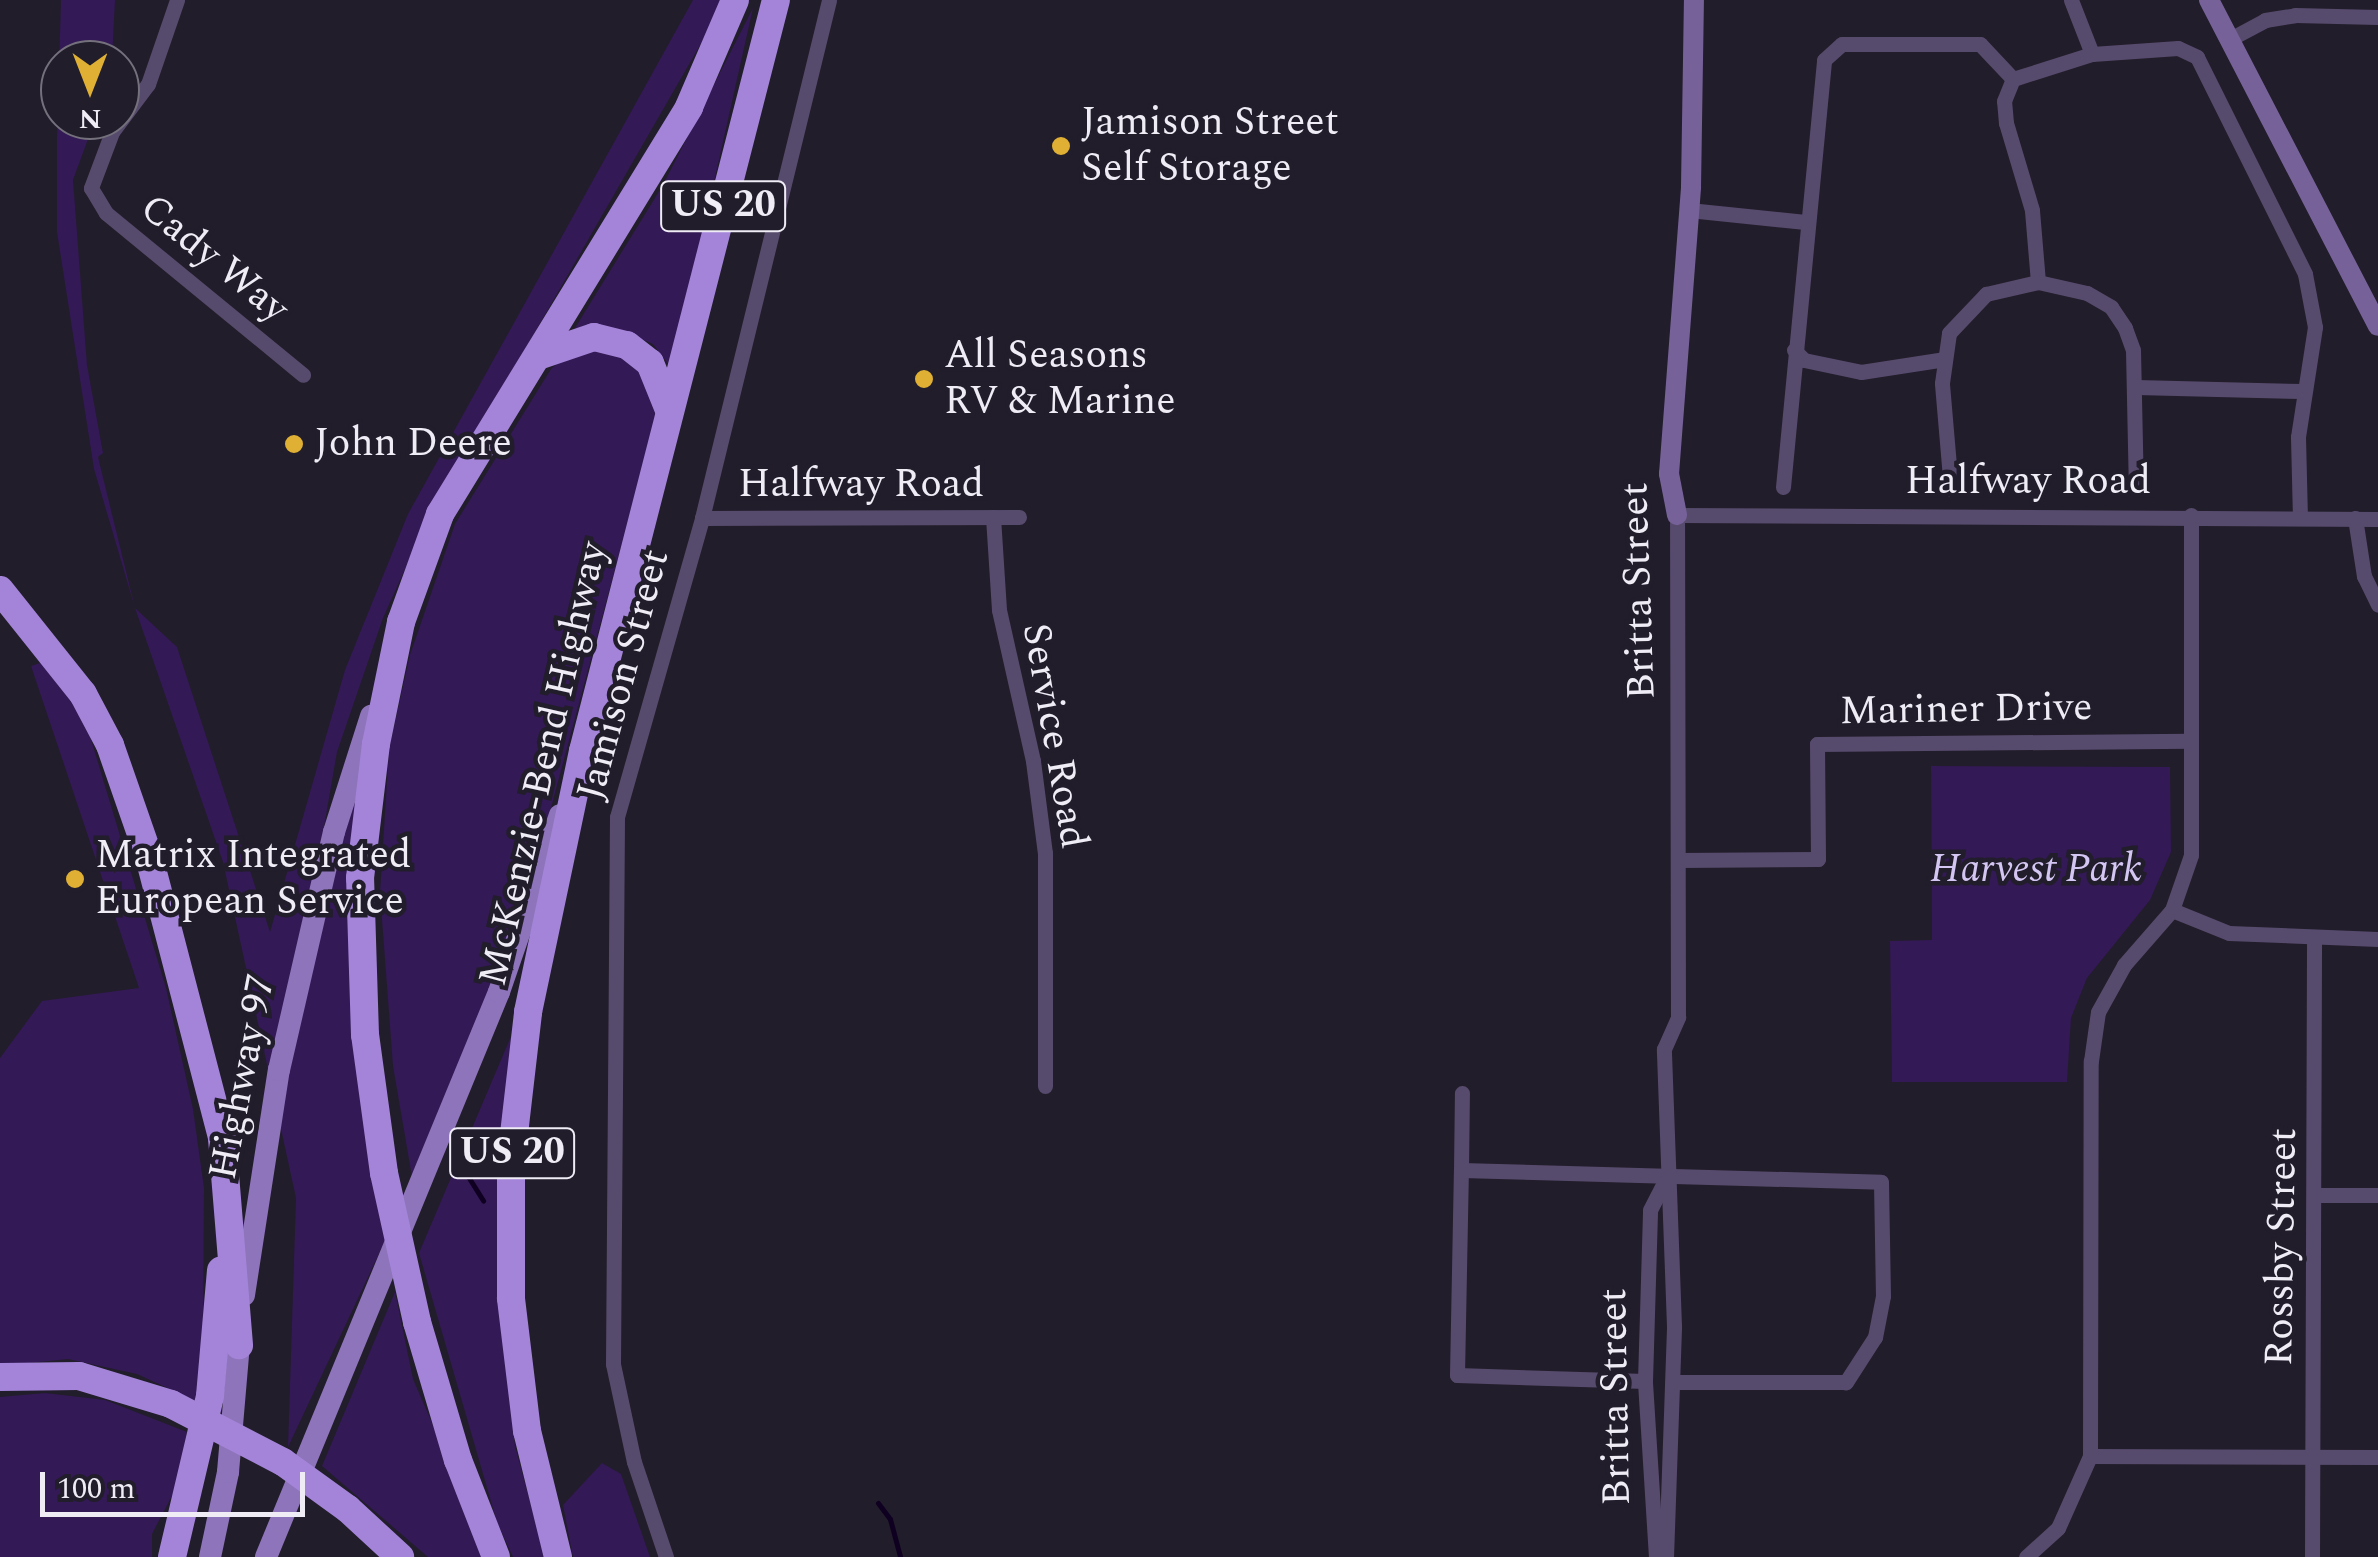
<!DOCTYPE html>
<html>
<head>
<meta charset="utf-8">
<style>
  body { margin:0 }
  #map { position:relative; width:2378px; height:1557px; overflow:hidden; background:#221d2b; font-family:Spectral,serif }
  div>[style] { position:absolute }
  .green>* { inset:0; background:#331955 }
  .stream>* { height:5px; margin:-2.5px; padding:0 2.5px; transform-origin:2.5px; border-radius:2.5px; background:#0f0022 }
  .street>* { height:15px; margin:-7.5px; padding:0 7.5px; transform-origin:7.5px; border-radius:7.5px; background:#574b6d }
  .secondary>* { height:20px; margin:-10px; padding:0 10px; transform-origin:10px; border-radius:10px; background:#766299 }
  .primary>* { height:22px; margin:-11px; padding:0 11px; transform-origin:11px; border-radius:11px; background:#8e74ba }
  .highway>* { height:28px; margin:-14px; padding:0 14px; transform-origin:14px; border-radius:14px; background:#a484d9 }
  .highway-bridge>* { height:28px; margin:-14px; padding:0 14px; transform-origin:14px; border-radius:14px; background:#a484d9 }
  .dots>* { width:28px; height:28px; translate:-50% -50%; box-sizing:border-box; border:5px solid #221d2b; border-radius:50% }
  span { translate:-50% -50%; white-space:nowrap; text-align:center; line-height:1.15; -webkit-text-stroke:9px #221d2b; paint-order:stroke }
  .shield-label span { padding:2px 8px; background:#221d2b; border:2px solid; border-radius:8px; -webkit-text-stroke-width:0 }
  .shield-label { font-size:38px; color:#efecf6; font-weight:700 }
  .poi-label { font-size:40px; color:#efecf6 }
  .left { translate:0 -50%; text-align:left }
  .street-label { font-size:40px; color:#efecf6 }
  .park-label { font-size:40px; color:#d4c6f2; font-style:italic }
  .north { position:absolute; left:40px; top:40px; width:100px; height:100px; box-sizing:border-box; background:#221d2b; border:2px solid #74707c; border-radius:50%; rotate:180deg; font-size:28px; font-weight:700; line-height:40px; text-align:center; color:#efecf6 }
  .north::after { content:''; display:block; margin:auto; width:35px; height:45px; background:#dfb034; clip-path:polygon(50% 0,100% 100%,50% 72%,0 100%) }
  .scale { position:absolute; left:40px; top:1472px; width:265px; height:45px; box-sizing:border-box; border:5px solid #efecf6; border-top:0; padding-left:12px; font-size:30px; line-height:35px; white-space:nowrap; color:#efecf6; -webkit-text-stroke:8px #221d2b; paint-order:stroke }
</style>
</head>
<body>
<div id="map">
  <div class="green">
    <i style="clip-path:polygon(61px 0,115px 0,112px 60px,60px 60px,60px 120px,95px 120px,73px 180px,87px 365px,103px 453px,98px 457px,135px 608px,177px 647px,270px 932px,345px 670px,408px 514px,693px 0,726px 0,428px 518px,383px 618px,337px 752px,320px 850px,359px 746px,354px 844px,393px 1224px,288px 1447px,296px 1198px,223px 862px,135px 608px,94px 469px,57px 232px,57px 137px)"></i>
    <i style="clip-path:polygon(753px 8px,672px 369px,653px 344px,618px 329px,575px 328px,663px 185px)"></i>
    <i style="clip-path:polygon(594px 348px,623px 353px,653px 383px,659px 405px,548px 819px,498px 979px,412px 1177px,393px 1066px,380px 893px,389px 749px,410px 655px,455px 524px,551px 369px,566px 355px)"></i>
    <i style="clip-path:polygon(49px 660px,86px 723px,166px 988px,193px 1109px,204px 1188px,203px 1356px,196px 1401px,137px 1374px,68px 1359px,0 1366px,0 1058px,42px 1001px,139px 988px,31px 666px)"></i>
    <i style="clip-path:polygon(1931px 766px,2170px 767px,2171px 852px,2150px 900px,2087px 978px,2071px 1018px,2067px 1082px,1892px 1082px,1890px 941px,1932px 940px)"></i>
    <i style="clip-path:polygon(518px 1020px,502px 1312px,515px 1446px,545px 1557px,513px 1557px,497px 1522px,419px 1253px)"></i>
    <i style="clip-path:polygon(395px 1292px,413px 1379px,490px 1557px,428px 1557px,322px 1466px)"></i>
    <i style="clip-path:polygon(45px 1393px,105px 1400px,187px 1432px,176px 1488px,152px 1534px,152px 1557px,0 1557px,0 1397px)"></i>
    <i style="clip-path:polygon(602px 1463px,621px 1474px,650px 1557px,573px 1557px,563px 1505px)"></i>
  </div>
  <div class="stream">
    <i style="left:464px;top:1170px;width:36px;rotate:58deg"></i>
    <i style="left:878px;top:1503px;width:20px;rotate:53deg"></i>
    <i style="left:890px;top:1519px;width:39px;rotate:75deg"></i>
  </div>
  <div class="street">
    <i style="left:177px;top:0;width:89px;rotate:109deg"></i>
    <i style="left:148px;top:84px;width:60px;rotate:126.9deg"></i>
    <i style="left:112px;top:132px;width:60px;rotate:110.6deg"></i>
    <i style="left:91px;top:188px;width:29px;rotate:59deg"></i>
    <i style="left:106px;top:213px;width:255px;rotate:39.4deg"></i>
    <i style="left:2071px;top:0;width:58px;rotate:68.7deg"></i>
    <i style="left:2230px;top:39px;width:40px;rotate:-28deg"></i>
    <i style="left:2265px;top:20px;width:30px;rotate:-9deg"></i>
    <i style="left:2295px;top:15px;width:83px;rotate:1.4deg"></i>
    <i style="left:1689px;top:210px;width:117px;rotate:5.9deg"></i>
    <i style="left:2038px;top:282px;width:72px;rotate:-94.8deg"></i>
    <i style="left:2032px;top:210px;width:91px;rotate:-106.6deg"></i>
    <i style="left:2006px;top:123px;width:22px;rotate:-95deg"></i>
    <i style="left:2004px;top:101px;width:24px;rotate:-68deg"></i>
    <i style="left:2013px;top:79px;width:83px;rotate:-17.6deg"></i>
    <i style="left:2092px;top:54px;width:86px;rotate:-4deg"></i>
    <i style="left:2178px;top:48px;width:21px;rotate:25deg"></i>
    <i style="left:2197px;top:57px;width:242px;rotate:63.5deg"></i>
    <i style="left:2305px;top:274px;width:54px;rotate:79.3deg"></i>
    <i style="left:2315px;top:327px;width:111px;rotate:98.8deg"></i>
    <i style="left:2298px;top:437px;width:81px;rotate:88.6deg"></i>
    <i style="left:1794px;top:350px;width:14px;rotate:45deg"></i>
    <i style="left:1804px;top:360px;width:58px;rotate:11.9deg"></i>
    <i style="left:1861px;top:372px;width:85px;rotate:-8.8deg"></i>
    <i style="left:2136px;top:387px;width:167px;rotate:1.4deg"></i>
    <i style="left:1783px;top:487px;width:429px;rotate:-84.5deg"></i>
    <i style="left:1824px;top:60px;width:24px;rotate:-42deg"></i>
    <i style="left:1842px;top:44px;width:138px"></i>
    <i style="left:1980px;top:44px;width:48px;rotate:46.7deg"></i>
    <i style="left:1951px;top:489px;width:106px;rotate:-94.9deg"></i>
    <i style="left:1942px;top:383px;width:50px;rotate:-82deg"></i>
    <i style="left:1949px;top:333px;width:54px;rotate:-46.5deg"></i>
    <i style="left:1986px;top:294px;width:53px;rotate:-13deg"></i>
    <i style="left:2038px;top:282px;width:50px;rotate:12.7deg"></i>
    <i style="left:2087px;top:293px;width:28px;rotate:30deg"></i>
    <i style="left:2111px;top:307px;width:25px;rotate:56deg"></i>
    <i style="left:2125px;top:328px;width:23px;rotate:70deg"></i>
    <i style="left:2133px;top:350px;width:138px;rotate:88.8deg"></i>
    <i style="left:993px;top:517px;width:93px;rotate:86.3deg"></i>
    <i style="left:999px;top:610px;width:155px;rotate:77.3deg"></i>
    <i style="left:1033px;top:761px;width:93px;rotate:82.6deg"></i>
    <i style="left:1045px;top:853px;width:233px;rotate:90deg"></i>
    <i style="left:702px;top:518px;width:317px;rotate:-0.2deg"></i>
    <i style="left:2355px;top:518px;width:59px;rotate:81.2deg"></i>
    <i style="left:2364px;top:576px;width:32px;rotate:64deg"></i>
    <i style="left:1679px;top:860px;width:139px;rotate:-0.4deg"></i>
    <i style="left:1818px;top:859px;width:115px;rotate:-90.5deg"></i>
    <i style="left:1817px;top:744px;width:373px;rotate:-0.5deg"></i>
    <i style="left:2172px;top:910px;width:61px;rotate:22deg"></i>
    <i style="left:2229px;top:933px;width:149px;rotate:2.3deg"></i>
    <i style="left:1461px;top:1170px;width:77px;rotate:-89.3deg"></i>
    <i style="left:2317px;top:1195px;width:61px"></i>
    <i style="left:1645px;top:1381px;width:188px;rotate:-178.2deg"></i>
    <i style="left:1457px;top:1375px;width:205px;rotate:-88.9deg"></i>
    <i style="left:1461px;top:1170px;width:420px;rotate:1.6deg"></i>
    <i style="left:1881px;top:1182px;width:114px;rotate:89deg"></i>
    <i style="left:1883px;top:1296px;width:42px;rotate:101deg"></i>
    <i style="left:1875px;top:1337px;width:54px;rotate:122.8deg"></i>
    <i style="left:1846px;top:1382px;width:173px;rotate:180deg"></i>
    <i style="left:2090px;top:1456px;width:288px;rotate:0.2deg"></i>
    <i style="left:666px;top:1557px;width:100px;rotate:-108.6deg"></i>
    <i style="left:634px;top:1462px;width:100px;rotate:-102.1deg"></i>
    <i style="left:613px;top:1364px;width:547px;rotate:-89.58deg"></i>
    <i style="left:617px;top:817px;width:311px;rotate:-74.1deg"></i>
    <i style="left:702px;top:518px;width:533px;rotate:-76.22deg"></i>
    <i style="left:1656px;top:1557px;width:176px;rotate:-93.6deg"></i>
    <i style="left:1645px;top:1381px;width:171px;rotate:-88.3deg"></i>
    <i style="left:1650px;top:1210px;width:31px;rotate:-63deg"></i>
    <i style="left:1666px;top:1557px;width:231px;rotate:-88deg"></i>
    <i style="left:1674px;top:1326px;width:277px;rotate:-92.1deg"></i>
    <i style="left:1664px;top:1049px;width:35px;rotate:-66deg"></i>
    <i style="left:1678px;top:1017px;width:502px;rotate:-90.11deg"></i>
    <i style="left:1677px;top:515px;width:701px;rotate:0.33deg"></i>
    <i style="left:2026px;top:1557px;width:43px;rotate:-42.2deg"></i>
    <i style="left:2058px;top:1528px;width:79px;rotate:-66deg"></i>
    <i style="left:2090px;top:1456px;width:395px;rotate:-89.9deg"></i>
    <i style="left:2091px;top:1061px;width:49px;rotate:-81.9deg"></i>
    <i style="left:2098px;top:1012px;width:54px;rotate:-61deg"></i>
    <i style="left:2124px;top:965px;width:73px;rotate:-48.9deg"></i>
    <i style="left:2172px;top:910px;width:58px;rotate:-70.9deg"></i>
    <i style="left:2191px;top:855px;width:340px;rotate:-90deg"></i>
    <i style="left:2312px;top:1557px;width:619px;rotate:-89.81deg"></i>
  </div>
  <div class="secondary">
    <i style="left:2209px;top:0;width:367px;rotate:62.6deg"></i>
    <i style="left:1677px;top:515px;width:42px;rotate:-101deg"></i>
    <i style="left:1669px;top:474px;width:288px;rotate:-85.6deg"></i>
    <i style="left:1691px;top:187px;width:187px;rotate:-89.1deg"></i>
  </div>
  <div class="primary">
    <i style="left:244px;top:1295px;width:228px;rotate:-81.2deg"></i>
    <i style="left:279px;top:1070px;width:244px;rotate:-77deg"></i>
    <i style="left:334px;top:832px;width:122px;rotate:-72.3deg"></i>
    <i style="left:210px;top:1557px;width:87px;rotate:-78deg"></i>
    <i style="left:228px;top:1472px;width:142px;rotate:-85.1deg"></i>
    <i style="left:266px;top:1557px;width:611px;rotate:-67.59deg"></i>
    <i style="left:499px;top:992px;width:187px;rotate:-71deg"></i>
  </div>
  <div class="highway">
    <i style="left:538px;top:356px;width:59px;rotate:-18.7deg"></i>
    <i style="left:594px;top:337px;width:34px;rotate:14deg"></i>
    <i style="left:627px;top:345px;width:29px;rotate:38deg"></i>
    <i style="left:650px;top:363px;width:51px;rotate:68deg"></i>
    <i style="left:0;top:590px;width:133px;rotate:51.4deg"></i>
    <i style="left:83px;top:694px;width:58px;rotate:62.1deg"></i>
    <i style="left:110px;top:745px;width:119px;rotate:70.8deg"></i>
    <i style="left:149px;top:857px;width:290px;rotate:75.4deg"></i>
    <i style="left:222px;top:1138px;width:208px;rotate:85.3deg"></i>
    <i style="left:384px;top:1173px;width:139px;rotate:-97.8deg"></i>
    <i style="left:365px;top:1035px;width:157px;rotate:-91.8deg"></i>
    <i style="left:360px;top:878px;width:135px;rotate:-83.2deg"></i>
    <i style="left:376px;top:744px;width:125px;rotate:-78.4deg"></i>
    <i style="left:401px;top:622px;width:115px;rotate:-70.1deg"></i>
    <i style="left:440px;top:514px;width:477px;rotate:-58.5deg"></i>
    <i style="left:689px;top:107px;width:116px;rotate:-66.7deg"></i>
    <i style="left:417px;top:1322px;width:144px;rotate:73.5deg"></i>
    <i style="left:458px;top:1460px;width:104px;rotate:68.6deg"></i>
    <i style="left:0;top:1377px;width:79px;rotate:-0.7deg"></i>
    <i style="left:79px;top:1376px;width:96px;rotate:16.9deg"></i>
    <i style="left:348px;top:1509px;width:71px;rotate:42.7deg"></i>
    <i style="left:172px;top:1557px;width:165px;rotate:-76.7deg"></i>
    <i style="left:210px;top:1396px;width:126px;rotate:-85deg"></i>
    <i style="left:558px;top:1557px;width:130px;rotate:-103.8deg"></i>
    <i style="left:527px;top:1431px;width:134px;rotate:-96.9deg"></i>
    <i style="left:511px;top:1298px;width:138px;rotate:-90deg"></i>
    <i style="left:511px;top:1160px;width:149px;rotate:-83.4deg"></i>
    <i style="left:528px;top:1012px;width:267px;rotate:-78.1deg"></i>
    <i style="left:583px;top:751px;width:775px;rotate:-75.59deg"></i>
  </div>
  <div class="highway-bridge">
    <i style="left:384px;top:1173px;width:153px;rotate:77.5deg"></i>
    <i style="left:171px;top:1404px;width:126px;rotate:27.4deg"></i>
    <i style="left:283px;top:1462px;width:80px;rotate:35.9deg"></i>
  </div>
  <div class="dots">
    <i style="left:1061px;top:146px;background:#dfb034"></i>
    <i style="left:924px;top:379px;background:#dfb034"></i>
    <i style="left:294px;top:444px;background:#dfb034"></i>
    <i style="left:75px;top:879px;background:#dfb034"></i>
  </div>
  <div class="shield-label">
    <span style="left:723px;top:206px">US 20</span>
    <span style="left:512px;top:1153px">US 20</span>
  </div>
  <div class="poi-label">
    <span class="left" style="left:1081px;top:146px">Jamison Street<br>Self Storage</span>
    <span class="left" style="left:944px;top:379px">All Seasons<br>RV &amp; Marine</span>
    <span class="left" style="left:314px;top:444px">John Deere</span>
    <span class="left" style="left:95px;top:879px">Matrix Integrated<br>European Service</span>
  </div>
  <div class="street-label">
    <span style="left:214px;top:259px;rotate:39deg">Cady Way</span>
    <span style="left:2028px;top:482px">Halfway Road</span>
    <span style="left:861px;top:485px">Halfway Road</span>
    <span style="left:1639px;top:591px;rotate:-92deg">Britta Street</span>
    <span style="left:624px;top:675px;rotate:-75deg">Jamison Street</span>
    <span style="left:1966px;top:710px;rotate:-1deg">Mariner Drive</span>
    <span style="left:1054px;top:736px;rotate:80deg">Service Road</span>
    <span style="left:544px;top:764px;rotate:-77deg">McKenzie-Bend Highway</span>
    <span style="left:243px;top:1077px;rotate:-79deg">Highway 97</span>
    <span style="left:2282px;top:1247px;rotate:-89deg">Rossby Street</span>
    <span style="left:1616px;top:1397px;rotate:-91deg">Britta Street</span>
  </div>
  <div class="park-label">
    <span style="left:2036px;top:870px">Harvest Park</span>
  </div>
  <div class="north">N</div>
  <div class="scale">100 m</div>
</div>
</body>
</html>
